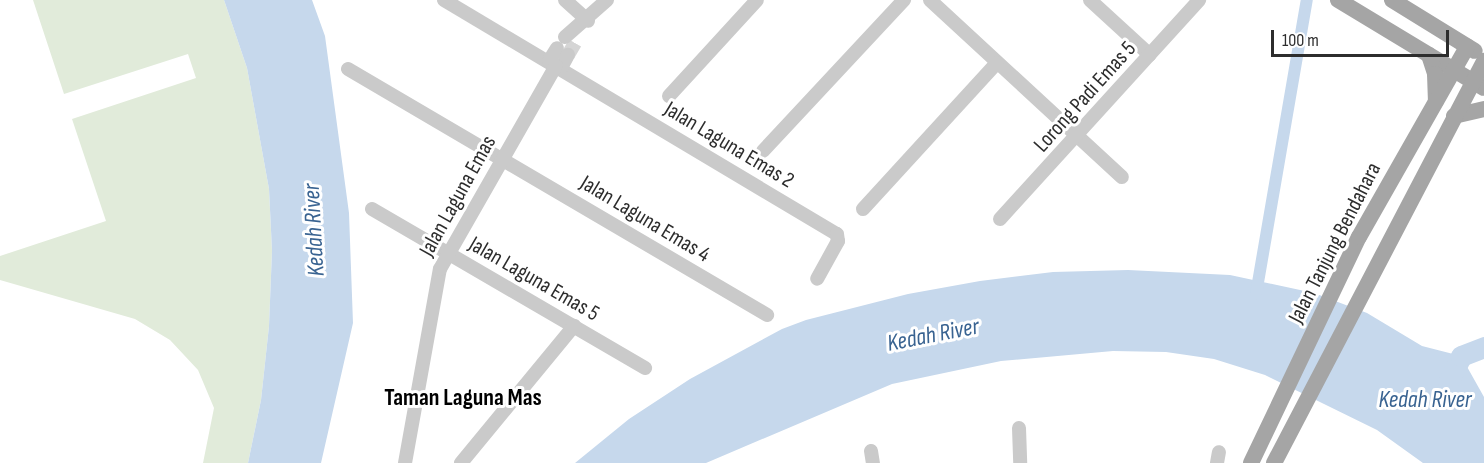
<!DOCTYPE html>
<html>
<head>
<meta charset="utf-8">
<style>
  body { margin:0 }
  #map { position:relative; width:1484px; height:463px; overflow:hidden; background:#fff; font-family:"Sofia Sans Condensed",sans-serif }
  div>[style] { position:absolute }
  .green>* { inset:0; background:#e1ebda }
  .water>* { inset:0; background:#c6d8ec }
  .canal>* { height:12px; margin:-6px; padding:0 6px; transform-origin:6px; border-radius:6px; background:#c6d8ec }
  .river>* { height:21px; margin:-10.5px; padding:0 10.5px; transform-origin:10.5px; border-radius:10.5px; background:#c6d8ec }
  .minor-tunnel>* { height:14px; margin-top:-7px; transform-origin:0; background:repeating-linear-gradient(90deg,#d5d5d5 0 14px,transparent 0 21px) }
  .minor>* { height:14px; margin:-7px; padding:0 7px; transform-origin:7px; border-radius:7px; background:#cacaca }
  .major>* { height:16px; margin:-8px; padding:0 8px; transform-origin:8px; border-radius:8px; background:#a5a5a5 }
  span { translate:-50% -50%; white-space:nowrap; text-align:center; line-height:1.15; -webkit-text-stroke:6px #fff; paint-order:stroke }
  .street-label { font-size:22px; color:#2d2d2d }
  .water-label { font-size:24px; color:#396391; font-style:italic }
  .neighbourhood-label { font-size:24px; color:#000; font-weight:700 }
  .scale { position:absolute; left:1271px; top:30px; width:178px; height:27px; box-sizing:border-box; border:3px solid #2d2d2d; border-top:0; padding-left:8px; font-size:18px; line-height:21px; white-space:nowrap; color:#2d2d2d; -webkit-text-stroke:4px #fff; paint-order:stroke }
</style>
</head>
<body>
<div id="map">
  <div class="green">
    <i style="clip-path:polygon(33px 0,224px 0,247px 68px,269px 189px,272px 251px,269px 326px,261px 400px,248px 463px,203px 463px,214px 408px,198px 370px,170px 340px,135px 319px,0 280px,0 256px,106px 221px,72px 119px,196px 78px,188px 54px,64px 94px)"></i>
  </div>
  <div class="water">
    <i style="clip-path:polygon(224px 0,312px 0,325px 36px,349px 213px,353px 323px,321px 463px,248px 463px,261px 400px,269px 326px,272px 251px,269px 189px,247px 68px)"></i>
    <i style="clip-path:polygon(1128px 270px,1230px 275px,1314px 293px,1367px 313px,1422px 346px,1461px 356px,1484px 397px,1484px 463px,1423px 463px,1377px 430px,1265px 375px,1214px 359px,1166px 352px,1113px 351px,1001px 361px,892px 384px,706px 463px,575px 463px,629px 419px,690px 379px,782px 329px,806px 320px,908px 294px,980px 281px,1053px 272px)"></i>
  </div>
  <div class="canal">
    <i style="left:1256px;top:294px;width:298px;rotate:-80.2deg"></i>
  </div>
  <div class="river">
    <i style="left:1448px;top:382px;width:29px;rotate:-63deg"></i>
    <i style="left:1461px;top:356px;width:25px;rotate:-21deg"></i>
  </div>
  <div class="minor-tunnel">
    <i style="left:568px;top:55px;width:14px;rotate:-60deg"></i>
  </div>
  <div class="minor">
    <i style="left:444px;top:0;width:457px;rotate:30.8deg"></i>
    <i style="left:837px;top:234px;width:7px;rotate:82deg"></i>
    <i style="left:838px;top:241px;width:43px;rotate:118.9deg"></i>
    <i style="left:565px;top:0;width:31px;rotate:42deg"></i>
    <i style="left:930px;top:0;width:261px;rotate:42.7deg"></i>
    <i style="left:1090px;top:0;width:81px;rotate:42.5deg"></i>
    <i style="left:565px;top:37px;width:56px;rotate:-41.4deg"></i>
    <i style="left:549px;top:61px;width:15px;rotate:-58deg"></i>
    <i style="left:561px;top:68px;width:15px;rotate:-62deg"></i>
    <i style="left:348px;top:69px;width:486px;rotate:30.4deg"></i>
    <i style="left:669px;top:96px;width:130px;rotate:-47.5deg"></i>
    <i style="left:763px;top:151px;width:207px;rotate:-47deg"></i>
    <i style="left:372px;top:209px;width:316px;rotate:30.2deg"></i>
    <i style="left:863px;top:209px;width:198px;rotate:-47.5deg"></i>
    <i style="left:1000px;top:219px;width:296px;rotate:-47.7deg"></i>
    <i style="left:1019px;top:428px;width:35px;rotate:88deg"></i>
    <i style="left:871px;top:451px;width:12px;rotate:81deg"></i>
    <i style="left:405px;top:463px;width:197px;rotate:-79.8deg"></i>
    <i style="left:440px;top:269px;width:234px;rotate:-60.3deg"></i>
    <i style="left:461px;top:463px;width:178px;rotate:-50.5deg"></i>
    <i style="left:1217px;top:463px;width:11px;rotate:-80deg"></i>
  </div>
  <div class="major">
    <i style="left:1338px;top:0;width:170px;rotate:31.1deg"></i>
    <i style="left:1392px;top:0;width:97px;rotate:31.6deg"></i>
    <i style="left:1429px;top:55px;width:20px;rotate:72deg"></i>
    <i style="left:1435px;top:74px;width:27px;rotate:88deg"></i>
    <i style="left:1454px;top:116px;width:31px;rotate:-13deg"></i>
    <i style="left:1251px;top:463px;width:250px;rotate:-64.5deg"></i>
    <i style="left:1359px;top:237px;width:219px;rotate:-60.4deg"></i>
    <i style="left:1274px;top:463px;width:454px;rotate:-62.4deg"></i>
  </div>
  <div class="street-label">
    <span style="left:1085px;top:97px;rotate:-48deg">Lorong Padi Emas 5</span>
    <span style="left:729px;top:145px;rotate:31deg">Jalan Laguna Emas 2</span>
    <span style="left:458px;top:196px;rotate:-61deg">Jalan Laguna Emas</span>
    <span style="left:645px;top:219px;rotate:31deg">Jalan Laguna Emas 4</span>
    <span style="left:1335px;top:243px;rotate:-63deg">Jalan Tanjung Bendahara</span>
    <span style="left:534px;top:279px;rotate:30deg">Jalan Laguna Emas 5</span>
  </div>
  <div class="water-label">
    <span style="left:314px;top:230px;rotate:-93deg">Kedah River</span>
    <span style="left:933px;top:335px;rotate:-11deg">Kedah River</span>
    <span style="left:1425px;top:400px">Kedah River</span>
  </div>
  <div class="neighbourhood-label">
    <span style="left:463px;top:398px">Taman Laguna Mas</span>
  </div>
  <div class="scale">100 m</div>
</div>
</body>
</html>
